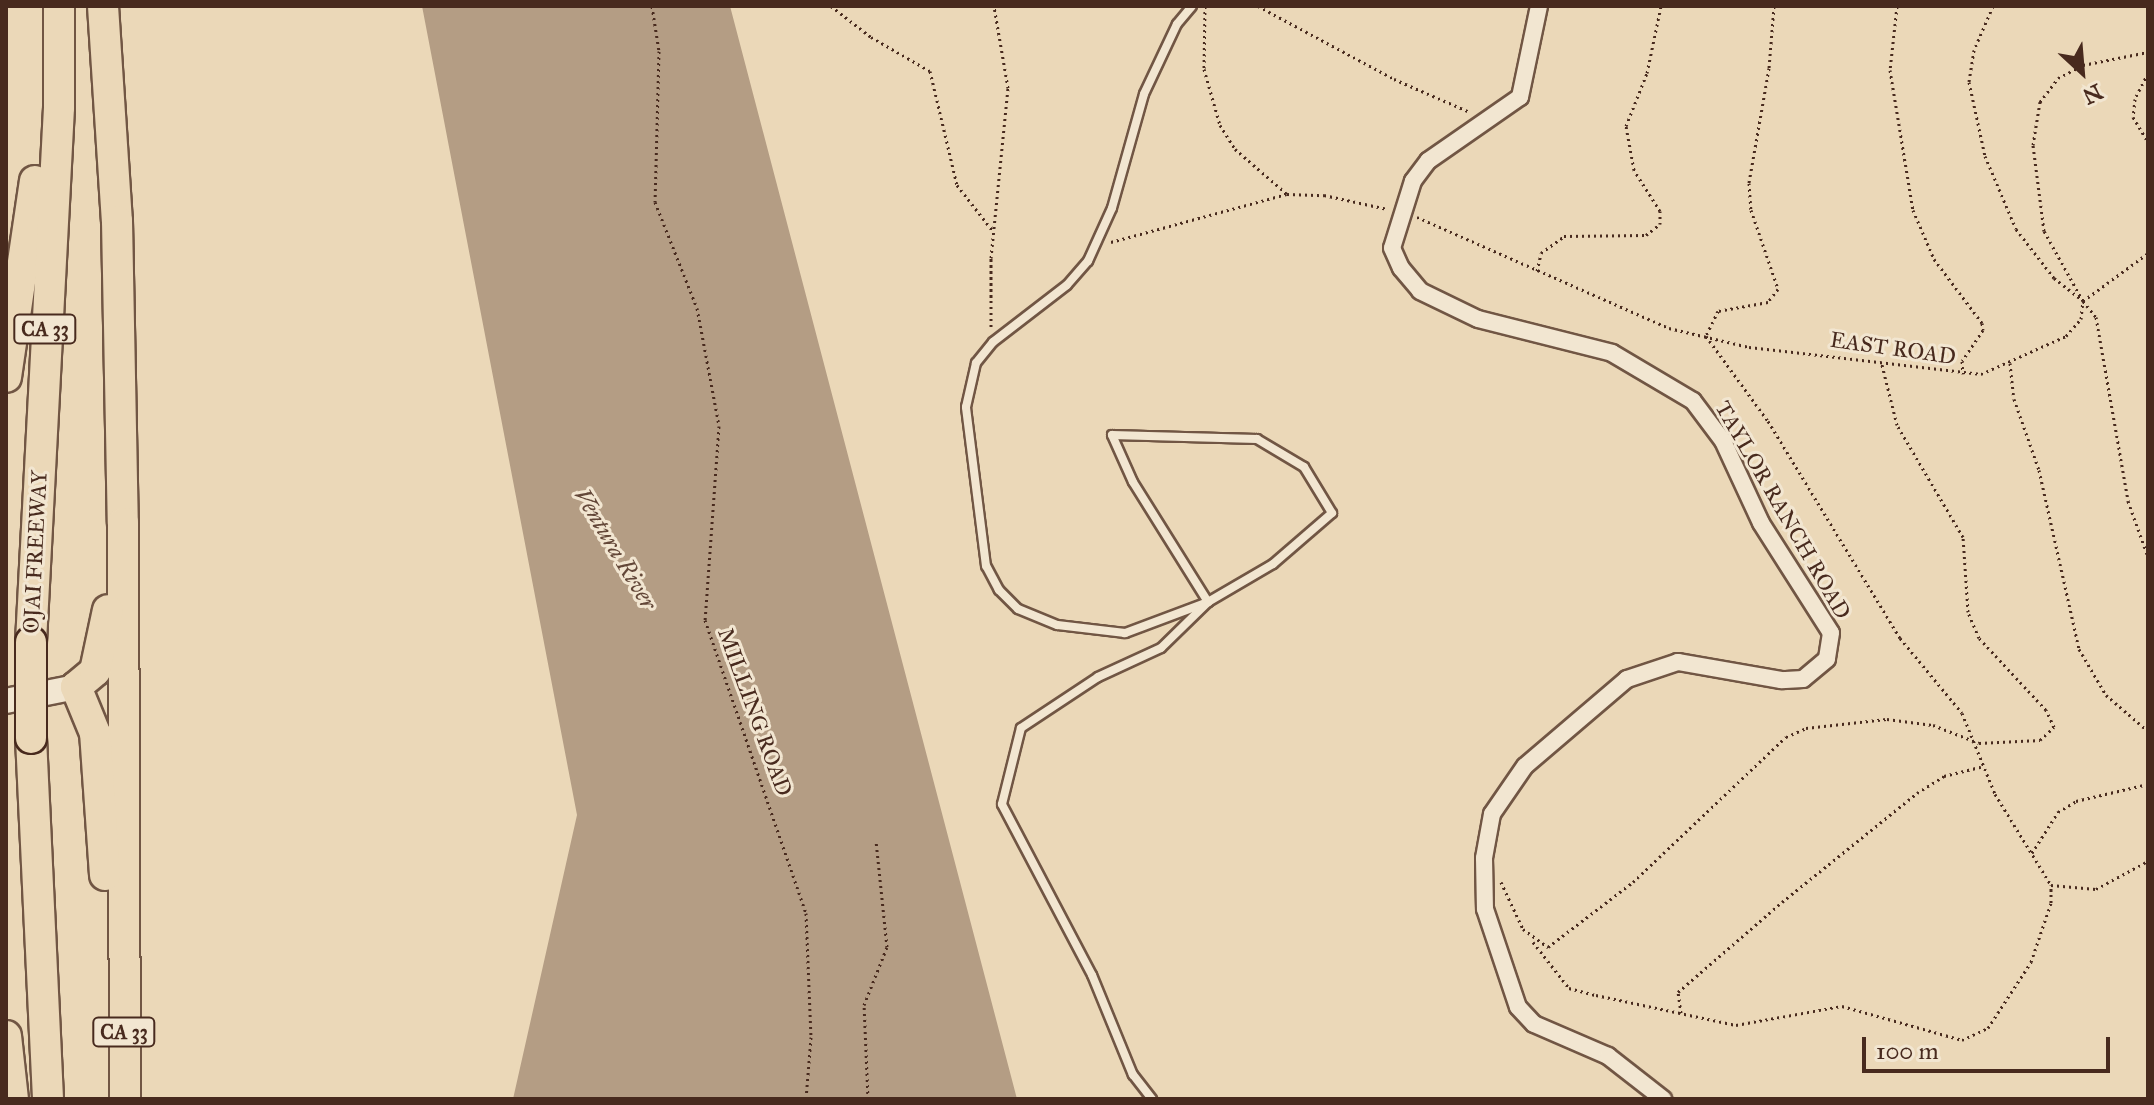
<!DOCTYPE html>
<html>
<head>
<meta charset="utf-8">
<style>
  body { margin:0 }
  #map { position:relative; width:2154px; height:1105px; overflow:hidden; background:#ebd8b8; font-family:"IM FELL Great Primer",serif }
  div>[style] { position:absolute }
  .water>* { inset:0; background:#b49d84 }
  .path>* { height:3px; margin-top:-1.5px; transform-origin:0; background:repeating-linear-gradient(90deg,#482a1e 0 2px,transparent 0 6px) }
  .roads { filter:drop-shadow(2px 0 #715644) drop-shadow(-2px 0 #715644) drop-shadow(0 2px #715644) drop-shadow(0 -2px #715644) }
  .service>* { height:8px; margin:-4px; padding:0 4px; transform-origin:4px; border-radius:4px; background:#f2e6d1 }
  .minor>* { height:16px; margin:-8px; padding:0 8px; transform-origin:8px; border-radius:8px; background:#f2e6d1 }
  .secondary>* { height:24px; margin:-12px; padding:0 12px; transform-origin:12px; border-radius:12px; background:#f2e6d1 }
  .motorway>* { height:30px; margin:-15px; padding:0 15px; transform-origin:15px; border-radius:15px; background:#ebd8b8 }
  .bridges { filter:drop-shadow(2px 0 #482a1e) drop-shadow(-2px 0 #482a1e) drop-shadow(0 2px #482a1e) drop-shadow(0 -2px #482a1e) }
  .motorway-bridge>* { height:30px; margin:-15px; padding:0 15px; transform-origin:15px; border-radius:15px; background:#ebd8b8 }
  span { translate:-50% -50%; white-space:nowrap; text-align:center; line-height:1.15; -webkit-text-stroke:6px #f2e6d1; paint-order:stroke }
  .shield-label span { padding:2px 6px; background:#f2e6d1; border:2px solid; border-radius:6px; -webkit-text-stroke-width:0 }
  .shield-label { font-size:20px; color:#482a1e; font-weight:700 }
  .street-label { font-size:22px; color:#482a1e }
  .water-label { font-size:24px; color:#634738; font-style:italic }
  .frame { position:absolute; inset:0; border:8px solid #482a1e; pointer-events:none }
  .north { position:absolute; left:2042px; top:32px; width:80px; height:80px; -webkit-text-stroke:6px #f2e6d1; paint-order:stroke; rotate:154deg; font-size:22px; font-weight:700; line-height:32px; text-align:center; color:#482a1e }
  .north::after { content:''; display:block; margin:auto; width:28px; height:36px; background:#482a1e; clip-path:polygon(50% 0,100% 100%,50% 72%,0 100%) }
  .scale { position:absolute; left:1862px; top:1037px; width:248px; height:36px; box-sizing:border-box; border:4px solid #482a1e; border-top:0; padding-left:10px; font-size:24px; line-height:28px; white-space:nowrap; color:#482a1e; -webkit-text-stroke:6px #f2e6d1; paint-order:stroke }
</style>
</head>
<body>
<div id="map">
  <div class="water">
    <i style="clip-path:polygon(422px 6px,730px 6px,1017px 1099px,513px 1099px,577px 815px)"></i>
  </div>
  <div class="path">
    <i style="left:652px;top:6px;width:46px;rotate:81.2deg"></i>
    <i style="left:659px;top:51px;width:151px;rotate:91.5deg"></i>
    <i style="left:655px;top:202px;width:114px;rotate:68.4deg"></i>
    <i style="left:697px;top:308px;width:120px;rotate:79.4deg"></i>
    <i style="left:719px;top:426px;width:195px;rotate:94.1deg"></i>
    <i style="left:705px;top:620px;width:310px;rotate:71deg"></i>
    <i style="left:806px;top:913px;width:124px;rotate:87.7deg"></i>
    <i style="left:811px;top:1037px;width:62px;rotate:94.6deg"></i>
    <i style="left:831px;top:6px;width:51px;rotate:37.8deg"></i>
    <i style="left:871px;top:37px;width:68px;rotate:30deg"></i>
    <i style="left:930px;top:71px;width:117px;rotate:76.7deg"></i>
    <i style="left:957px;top:185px;width:58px;rotate:52deg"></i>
    <i style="left:1205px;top:6px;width:63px;rotate:90.9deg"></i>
    <i style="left:1204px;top:69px;width:58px;rotate:74.1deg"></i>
    <i style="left:1220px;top:125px;width:28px;rotate:58deg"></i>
    <i style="left:1235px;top:149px;width:69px;rotate:40.9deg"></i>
    <i style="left:1258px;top:6px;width:154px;rotate:28.2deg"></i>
    <i style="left:1394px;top:79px;width:83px;rotate:23.5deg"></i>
    <i style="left:1774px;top:6px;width:62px;rotate:94.6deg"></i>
    <i style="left:1769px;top:68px;width:117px;rotate:99.9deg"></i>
    <i style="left:1749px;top:183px;width:27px;rotate:86deg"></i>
    <i style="left:1751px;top:210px;width:83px;rotate:71.1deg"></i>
    <i style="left:1778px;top:289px;width:16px;rotate:128deg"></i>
    <i style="left:1768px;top:302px;width:51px;rotate:169.8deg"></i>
    <i style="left:1718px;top:311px;width:28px;rotate:116deg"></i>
    <i style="left:1706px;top:336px;width:105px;rotate:53.9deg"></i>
    <i style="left:1768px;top:421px;width:254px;rotate:58.7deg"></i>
    <i style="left:1900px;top:638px;width:97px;rotate:50.4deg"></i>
    <i style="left:1962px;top:713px;width:87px;rotate:67.8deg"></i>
    <i style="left:1995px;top:794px;width:107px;rotate:58.4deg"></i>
    <i style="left:2051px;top:885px;width:45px;rotate:5.1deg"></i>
    <i style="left:2096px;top:889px;width:59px;rotate:-28.3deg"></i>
    <i style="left:1897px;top:6px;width:64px;rotate:96.2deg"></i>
    <i style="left:1890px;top:70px;width:142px;rotate:80.7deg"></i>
    <i style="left:1913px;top:210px;width:53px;rotate:66.8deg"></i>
    <i style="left:1934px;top:259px;width:80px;rotate:53.1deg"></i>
    <i style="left:1982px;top:323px;width:7px;rotate:82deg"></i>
    <i style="left:1983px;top:330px;width:37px;rotate:124deg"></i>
    <i style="left:1962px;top:361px;width:13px;rotate:86deg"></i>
    <i style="left:1993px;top:6px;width:48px;rotate:113.4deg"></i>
    <i style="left:1974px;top:50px;width:32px;rotate:99deg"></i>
    <i style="left:1969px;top:82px;width:76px;rotate:77.8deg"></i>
    <i style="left:1985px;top:156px;width:79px;rotate:67deg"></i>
    <i style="left:2016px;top:229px;width:62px;rotate:52.2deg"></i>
    <i style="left:2054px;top:278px;width:37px;rotate:38deg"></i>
    <i style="left:2083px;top:301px;width:81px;rotate:-36.4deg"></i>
    <i style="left:2148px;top:73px;width:29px;rotate:117deg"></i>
    <i style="left:2135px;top:99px;width:18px;rotate:96deg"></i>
    <i style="left:2133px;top:117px;width:29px;rotate:59deg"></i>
    <i style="left:1417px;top:217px;width:275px;rotate:23.8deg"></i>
    <i style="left:1669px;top:328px;width:82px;rotate:13.4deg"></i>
    <i style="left:1749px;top:347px;width:234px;rotate:6.6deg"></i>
    <i style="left:1981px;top:374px;width:93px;rotate:-24.1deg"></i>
    <i style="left:2066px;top:336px;width:23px;rotate:-49deg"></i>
    <i style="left:2081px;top:319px;width:18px;rotate:-84deg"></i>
    <i style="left:2083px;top:301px;width:80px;rotate:-119.1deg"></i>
    <i style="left:2044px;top:231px;width:87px;rotate:-97.3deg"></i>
    <i style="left:2033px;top:145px;width:44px;rotate:-80.8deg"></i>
    <i style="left:2040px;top:102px;width:30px;rotate:-53deg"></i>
    <i style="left:2058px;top:78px;width:28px;rotate:-27deg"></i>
    <i style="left:2083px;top:65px;width:66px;rotate:-11.3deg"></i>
    <i style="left:1111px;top:242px;width:182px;rotate:-15.3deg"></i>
    <i style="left:1287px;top:194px;width:37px;rotate:2deg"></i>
    <i style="left:1324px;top:195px;width:65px;rotate:12.5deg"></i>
    <i style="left:1537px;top:271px;width:18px;rotate:-77deg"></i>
    <i style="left:1541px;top:253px;width:29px;rotate:-36deg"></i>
    <i style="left:1564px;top:236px;width:82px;rotate:-0.7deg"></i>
    <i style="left:1646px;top:235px;width:18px;rotate:-38deg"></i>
    <i style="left:1660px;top:224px;width:13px;rotate:-90deg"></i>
    <i style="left:1660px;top:211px;width:49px;rotate:-122.4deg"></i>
    <i style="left:1634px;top:170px;width:45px;rotate:-100.3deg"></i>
    <i style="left:1626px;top:126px;width:57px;rotate:-68.4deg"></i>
    <i style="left:1647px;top:73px;width:68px;rotate:-78.2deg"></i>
    <i style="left:2083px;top:301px;width:21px;rotate:51deg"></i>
    <i style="left:2096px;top:317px;width:187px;rotate:80.1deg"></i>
    <i style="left:2128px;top:501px;width:59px;rotate:70.3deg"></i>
    <i style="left:991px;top:327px;width:69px;rotate:-90deg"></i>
    <i style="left:991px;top:258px;width:171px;rotate:-84.3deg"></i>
    <i style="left:1008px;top:88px;width:83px;rotate:-99.7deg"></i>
    <i style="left:2010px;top:363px;width:36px;rotate:84deg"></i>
    <i style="left:2014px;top:399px;width:75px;rotate:70.6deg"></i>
    <i style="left:2039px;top:470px;width:183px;rotate:77.4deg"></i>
    <i style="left:2079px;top:649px;width:53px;rotate:59.6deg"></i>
    <i style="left:2106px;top:695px;width:55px;rotate:40.6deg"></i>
    <i style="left:2032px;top:853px;width:49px;rotate:-57.6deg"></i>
    <i style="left:2058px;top:812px;width:21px;rotate:-31deg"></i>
    <i style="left:2076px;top:801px;width:74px;rotate:-13.3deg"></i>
    <i style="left:1501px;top:882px;width:52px;rotate:64.9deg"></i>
    <i style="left:1523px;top:929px;width:31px;rotate:36deg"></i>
    <i style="left:1548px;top:947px;width:107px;rotate:-37.4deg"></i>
    <i style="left:1633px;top:882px;width:211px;rotate:-43.5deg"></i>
    <i style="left:1786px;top:737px;width:22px;rotate:-24deg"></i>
    <i style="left:1806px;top:728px;width:81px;rotate:-6.3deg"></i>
    <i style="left:1887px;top:719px;width:46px;rotate:7.4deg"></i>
    <i style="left:1933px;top:725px;width:49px;rotate:21.4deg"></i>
    <i style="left:1979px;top:743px;width:61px;rotate:-2.8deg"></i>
    <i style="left:2040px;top:740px;width:19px;rotate:-43deg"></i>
    <i style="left:2054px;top:727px;width:19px;rotate:-115deg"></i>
    <i style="left:2046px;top:710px;width:98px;rotate:-132.9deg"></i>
    <i style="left:1979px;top:638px;width:28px;rotate:-113deg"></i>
    <i style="left:1968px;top:612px;width:75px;rotate:-93.8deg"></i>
    <i style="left:1963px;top:537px;width:130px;rotate:-120.5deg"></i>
    <i style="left:1897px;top:425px;width:66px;rotate:-104deg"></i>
    <i style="left:1533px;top:942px;width:58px;rotate:52deg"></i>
    <i style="left:1569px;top:988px;width:28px;rotate:15deg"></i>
    <i style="left:1596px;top:995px;width:143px;rotate:12.1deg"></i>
    <i style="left:1736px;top:1025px;width:108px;rotate:-10.2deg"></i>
    <i style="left:1842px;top:1006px;width:125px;rotate:15.8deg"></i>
    <i style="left:1962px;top:1040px;width:29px;rotate:-25deg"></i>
    <i style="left:1988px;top:1028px;width:79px;rotate:-56.9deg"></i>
    <i style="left:2031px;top:962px;width:62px;rotate:-71.3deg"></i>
    <i style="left:2051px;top:903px;width:18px;rotate:-90deg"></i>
    <i style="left:1681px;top:1013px;width:21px;rotate:-98deg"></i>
    <i style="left:1678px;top:992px;width:138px;rotate:-40.9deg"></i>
    <i style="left:1782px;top:902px;width:174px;rotate:-38.9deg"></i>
    <i style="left:1917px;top:793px;width:32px;rotate:-32deg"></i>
    <i style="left:1944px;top:776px;width:38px;rotate:-14deg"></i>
    <i style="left:868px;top:1099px;width:94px;rotate:-92.4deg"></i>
    <i style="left:864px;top:1005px;width:62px;rotate:-68.4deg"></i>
    <i style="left:887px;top:947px;width:108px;rotate:-95.9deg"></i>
  </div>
  <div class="roads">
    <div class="service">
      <i style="left:1152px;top:1099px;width:31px;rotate:-128deg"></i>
      <i style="left:1133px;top:1075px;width:108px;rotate:-112.3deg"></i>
      <i style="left:1092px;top:975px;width:193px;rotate:-117.8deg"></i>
      <i style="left:1002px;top:804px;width:78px;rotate:-76deg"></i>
      <i style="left:1021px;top:728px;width:92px;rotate:-33.5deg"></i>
      <i style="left:1098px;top:677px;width:69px;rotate:-24.7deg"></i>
      <i style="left:1161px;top:648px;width:66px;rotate:-44.4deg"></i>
      <i style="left:1208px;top:602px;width:75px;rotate:-30.3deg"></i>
      <i style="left:1273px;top:564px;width:78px;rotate:-40.8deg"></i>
      <i style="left:1332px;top:513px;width:54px;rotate:-121.3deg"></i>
      <i style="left:1304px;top:467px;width:55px;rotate:-149.2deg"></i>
      <i style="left:1257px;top:439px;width:145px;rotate:-178.4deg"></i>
      <i style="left:1112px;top:435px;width:51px;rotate:65.9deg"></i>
      <i style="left:1133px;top:482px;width:142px;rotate:58deg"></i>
      <i style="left:1208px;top:602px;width:89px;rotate:159.5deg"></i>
      <i style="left:1125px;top:633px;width:68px;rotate:-173.3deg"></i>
      <i style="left:1057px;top:625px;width:42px;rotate:-157.7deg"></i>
      <i style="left:1018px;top:609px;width:27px;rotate:-135deg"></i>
      <i style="left:999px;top:590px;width:27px;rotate:-118deg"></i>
      <i style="left:986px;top:566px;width:160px;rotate:-97.2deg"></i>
      <i style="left:966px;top:407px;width:45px;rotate:-77.2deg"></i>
      <i style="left:976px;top:363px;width:27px;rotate:-51deg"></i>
      <i style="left:993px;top:342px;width:93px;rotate:-37.6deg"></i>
      <i style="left:1067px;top:285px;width:32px;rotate:-49deg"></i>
      <i style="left:1088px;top:261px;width:58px;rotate:-65.6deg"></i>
      <i style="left:1112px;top:208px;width:118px;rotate:-74.3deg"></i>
      <i style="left:1144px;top:94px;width:77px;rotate:-64.8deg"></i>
      <i style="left:1177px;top:24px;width:23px;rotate:-50deg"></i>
    </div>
    <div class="minor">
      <i style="left:1539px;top:6px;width:93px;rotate:101.8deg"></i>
      <i style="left:1520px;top:97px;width:112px;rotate:145.2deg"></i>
      <i style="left:1428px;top:161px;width:25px;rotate:127deg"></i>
      <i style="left:1413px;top:181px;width:70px;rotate:107.4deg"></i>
      <i style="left:1392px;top:248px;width:22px;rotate:66deg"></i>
      <i style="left:1401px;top:268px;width:30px;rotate:50deg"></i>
      <i style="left:1420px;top:291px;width:64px;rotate:25.8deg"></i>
      <i style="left:1478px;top:319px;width:138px;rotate:14.2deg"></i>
      <i style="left:1612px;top:353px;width:94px;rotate:30.7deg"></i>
      <i style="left:1693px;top:401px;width:50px;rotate:53.1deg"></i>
      <i style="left:1723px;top:441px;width:90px;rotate:65.1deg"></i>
      <i style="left:1761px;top:523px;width:130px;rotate:57.5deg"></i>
      <i style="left:1831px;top:633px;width:26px;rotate:99deg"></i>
      <i style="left:1827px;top:659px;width:31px;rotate:140deg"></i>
      <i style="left:1803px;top:679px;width:22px;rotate:177deg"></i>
      <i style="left:1781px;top:680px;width:105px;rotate:-170.1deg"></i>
      <i style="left:1678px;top:662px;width:54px;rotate:161.6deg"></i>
      <i style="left:1627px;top:679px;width:134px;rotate:139.5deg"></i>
      <i style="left:1525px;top:766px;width:58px;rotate:124.5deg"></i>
      <i style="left:1492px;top:814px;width:45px;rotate:100.3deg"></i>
      <i style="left:1484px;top:858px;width:51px;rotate:88.9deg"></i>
      <i style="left:1485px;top:909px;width:103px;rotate:71.4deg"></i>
      <i style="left:1518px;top:1007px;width:23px;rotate:47deg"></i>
      <i style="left:1534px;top:1024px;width:81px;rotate:23.4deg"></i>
      <i style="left:1608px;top:1056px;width:70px;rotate:38deg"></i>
    </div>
    <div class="secondary">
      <i style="left:6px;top:701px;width:71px;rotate:-11.3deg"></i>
    </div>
    <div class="motorway">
      <i style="left:103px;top:6px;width:215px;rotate:86.3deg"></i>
      <i style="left:117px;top:221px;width:302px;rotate:88.9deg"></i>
      <i style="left:123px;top:523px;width:576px;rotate:89.8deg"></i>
      <i style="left:6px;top:377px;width:198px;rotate:-81.6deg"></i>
      <i style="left:31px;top:642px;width:536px;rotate:-87deg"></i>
      <i style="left:59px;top:107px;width:101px;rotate:-90deg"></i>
      <i style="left:31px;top:738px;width:361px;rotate:87.3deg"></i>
      <i style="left:105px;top:875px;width:142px;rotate:-94deg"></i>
      <i style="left:95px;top:733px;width:50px;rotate:-112.4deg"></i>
      <i style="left:76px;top:687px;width:25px;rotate:-40deg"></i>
      <i style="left:95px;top:671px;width:62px;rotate:-78deg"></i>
      <i style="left:6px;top:1036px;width:63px;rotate:83.7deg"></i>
    </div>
  </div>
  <div class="bridges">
    <div class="motorway-bridge">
      <i style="left:31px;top:738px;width:96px;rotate:-90deg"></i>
    </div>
  </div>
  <div class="shield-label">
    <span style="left:45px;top:329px">CA 33</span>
    <span style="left:124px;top:1032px">CA 33</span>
  </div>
  <div class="street-label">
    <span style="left:1893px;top:348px;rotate:8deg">EAST ROAD</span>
    <span style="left:1783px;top:510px;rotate:60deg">TAYLOR RANCH ROAD</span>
    <span style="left:35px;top:552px;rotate:-87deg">OJAI FREEWAY</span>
    <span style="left:755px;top:712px;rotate:70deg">MILLING ROAD</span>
  </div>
  <div class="water-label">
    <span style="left:615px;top:549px;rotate:59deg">Ventura River</span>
  </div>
  <div class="frame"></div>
  <div class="north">N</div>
  <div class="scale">100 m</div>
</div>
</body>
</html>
